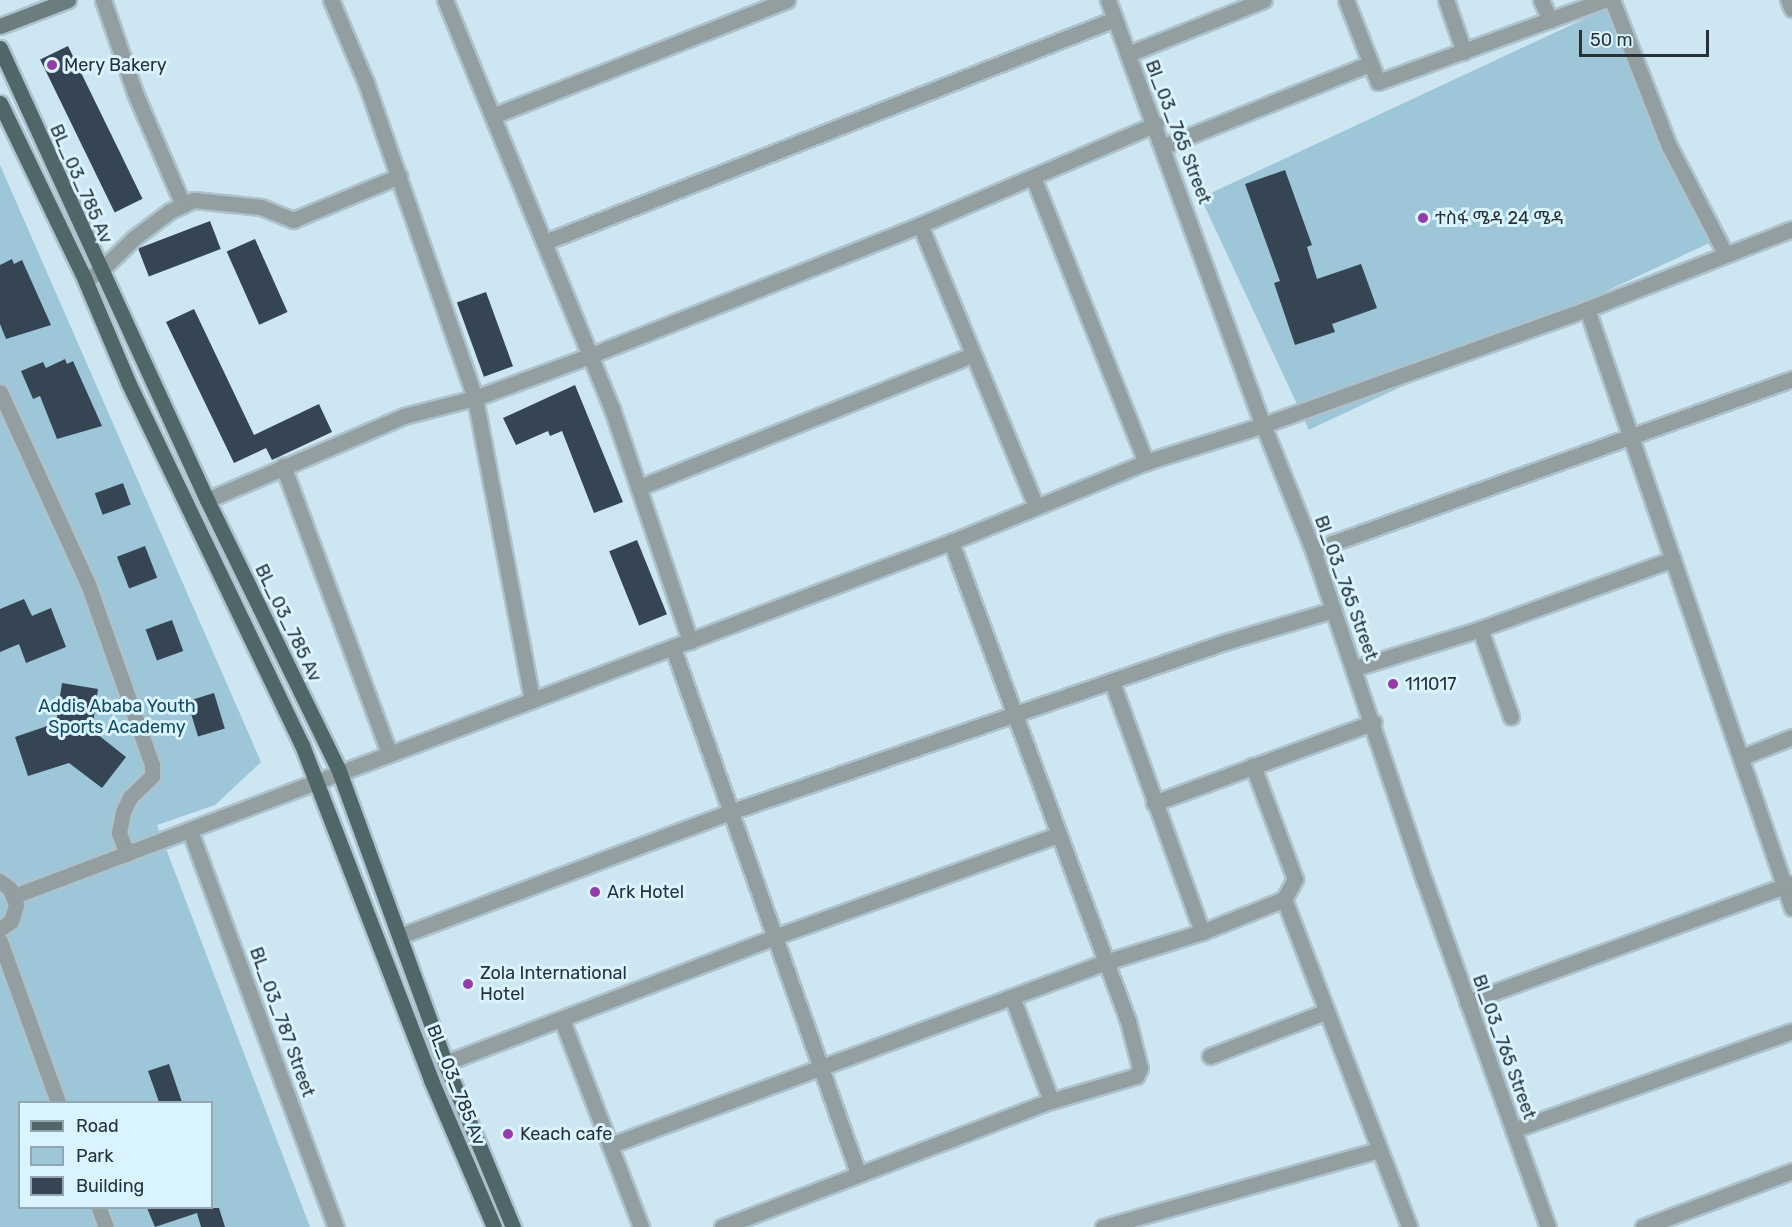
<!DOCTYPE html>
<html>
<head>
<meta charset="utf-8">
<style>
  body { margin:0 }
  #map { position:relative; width:1792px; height:1227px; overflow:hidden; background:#cde6f2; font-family:Rubik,"Noto Sans Ethiopic",sans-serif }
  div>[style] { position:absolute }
  .green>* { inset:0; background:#9dc6d8; transform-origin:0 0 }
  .building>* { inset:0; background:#354553; transform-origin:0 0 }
  .roads { filter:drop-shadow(2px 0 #acc2cc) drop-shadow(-2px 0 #acc2cc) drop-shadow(0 2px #acc2cc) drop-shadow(0 -2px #acc2cc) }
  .minor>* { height:15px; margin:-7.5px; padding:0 7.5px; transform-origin:7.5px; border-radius:7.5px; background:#929ea0 }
  .tertiary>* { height:15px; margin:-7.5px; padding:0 7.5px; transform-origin:7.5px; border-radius:7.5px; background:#929ea0 }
  .secondary>* { height:15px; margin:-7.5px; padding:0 7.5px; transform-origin:7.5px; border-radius:7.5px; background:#6c7d80 }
  .primary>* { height:15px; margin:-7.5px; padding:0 7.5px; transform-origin:7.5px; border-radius:7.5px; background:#506669 }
  .dots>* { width:16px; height:16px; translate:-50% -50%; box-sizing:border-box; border:3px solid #daf4ff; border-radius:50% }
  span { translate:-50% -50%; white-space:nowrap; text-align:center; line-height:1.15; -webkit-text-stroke:6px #daf4ff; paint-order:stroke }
  .poi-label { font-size:18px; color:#283236 }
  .left { translate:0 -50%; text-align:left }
  .street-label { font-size:18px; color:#283236 }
  .park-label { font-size:18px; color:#134c60 }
  .legend { position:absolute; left:18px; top:1101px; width:195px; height:108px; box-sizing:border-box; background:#daf4ff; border:2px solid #93a6af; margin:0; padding:8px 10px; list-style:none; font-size:18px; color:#283236 }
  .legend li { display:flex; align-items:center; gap:12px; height:30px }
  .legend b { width:30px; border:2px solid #93a6af }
  .scale { position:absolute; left:1579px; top:30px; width:130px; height:27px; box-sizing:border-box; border:3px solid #283236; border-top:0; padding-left:8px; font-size:18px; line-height:21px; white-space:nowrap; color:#283236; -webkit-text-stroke:4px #daf4ff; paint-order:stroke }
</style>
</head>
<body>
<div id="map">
  <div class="green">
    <i style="left:1614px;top:5px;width:256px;height:456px;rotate:65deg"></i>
    <i style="clip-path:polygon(evenodd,0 165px,261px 762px,215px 805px,157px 825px,310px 1227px,0 1227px,0 165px,20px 1102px,212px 1102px,212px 1208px,20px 1208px,20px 1102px)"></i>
  </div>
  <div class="building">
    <i style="left:68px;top:46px;width:170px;height:31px;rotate:64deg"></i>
    <i style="clip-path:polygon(1285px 170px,1312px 245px,1307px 247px,1317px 279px,1361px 264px,1377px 308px,1332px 324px,1335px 332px,1295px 345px,1274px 283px,1280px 281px,1245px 184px)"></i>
    <i style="left:210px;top:221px;width:30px;height:77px;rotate:69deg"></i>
    <i style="left:255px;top:239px;width:80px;height:31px;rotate:66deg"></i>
    <i style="clip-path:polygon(12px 259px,14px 264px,22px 260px,51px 325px,6px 339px,0 324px,0 265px)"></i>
    <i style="left:486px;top:292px;width:79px;height:31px;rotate:70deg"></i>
    <i style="clip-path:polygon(194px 309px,254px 435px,319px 404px,332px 432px,272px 460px,266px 448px,234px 463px,166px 322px)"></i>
    <i style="clip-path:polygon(65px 359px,67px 364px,73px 361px,102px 426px,57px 439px,40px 396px,33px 399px,21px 371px,43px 362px,46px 368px)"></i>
    <i style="clip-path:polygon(575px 385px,623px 502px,594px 513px,562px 431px,550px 436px,548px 431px,516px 445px,503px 418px)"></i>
    <i style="left:123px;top:483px;width:23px;height:30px;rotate:70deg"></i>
    <i style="left:637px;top:540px;width:80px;height:30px;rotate:68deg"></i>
    <i style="left:145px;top:546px;width:34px;height:30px;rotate:69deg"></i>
    <i style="clip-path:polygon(24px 599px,32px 616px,51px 608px,66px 647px,26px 663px,19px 644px,0 652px,0 609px)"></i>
    <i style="left:172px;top:620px;width:33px;height:28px;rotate:70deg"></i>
    <i style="clip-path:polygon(62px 683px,98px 689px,92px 730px,126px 757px,102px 788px,69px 763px,28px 776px,15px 737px,56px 723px)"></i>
    <i style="left:214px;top:693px;width:37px;height:28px;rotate:73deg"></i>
    <i style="clip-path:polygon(169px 1064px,182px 1102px,159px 1102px,148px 1071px)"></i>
    <i style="clip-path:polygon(147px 1208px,219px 1208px,225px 1227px,201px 1227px,197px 1213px,155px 1227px)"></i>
  </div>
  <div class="roads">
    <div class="minor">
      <i style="left:103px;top:0;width:98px;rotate:71deg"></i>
      <i style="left:135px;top:93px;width:122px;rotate:66.8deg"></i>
      <i style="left:331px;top:0;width:90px;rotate:67.1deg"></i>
      <i style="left:366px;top:83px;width:333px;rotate:70.9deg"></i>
      <i style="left:475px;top:398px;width:307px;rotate:79.3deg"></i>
      <i style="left:445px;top:0;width:442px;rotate:67.8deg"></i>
      <i style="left:612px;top:409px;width:245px;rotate:71.4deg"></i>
      <i style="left:1346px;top:0;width:88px;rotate:68.7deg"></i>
      <i style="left:1378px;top:82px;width:240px;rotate:-19.9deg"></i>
      <i style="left:1446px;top:0;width:55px;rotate:70.9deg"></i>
      <i style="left:1541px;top:0;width:22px;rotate:66deg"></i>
      <i style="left:1612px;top:0;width:157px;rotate:68.7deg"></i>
      <i style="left:1669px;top:146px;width:121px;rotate:62.4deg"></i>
      <i style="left:1788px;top:0;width:10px;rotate:66deg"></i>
      <i style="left:1128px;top:54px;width:146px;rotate:-21.7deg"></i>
      <i style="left:495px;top:115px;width:314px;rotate:-21.5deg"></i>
      <i style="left:1164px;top:146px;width:223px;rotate:-21.8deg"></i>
      <i style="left:1033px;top:177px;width:307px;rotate:68.4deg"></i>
      <i style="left:920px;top:225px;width:304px;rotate:67.6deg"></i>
      <i style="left:545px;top:242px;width:612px;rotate:-21.37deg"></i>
      <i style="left:85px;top:280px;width:17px;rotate:-31deg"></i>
      <i style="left:100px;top:271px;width:47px;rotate:-44.1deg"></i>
      <i style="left:134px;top:238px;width:45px;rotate:-36.9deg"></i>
      <i style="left:170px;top:211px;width:26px;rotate:-25deg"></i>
      <i style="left:194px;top:200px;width:67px;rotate:6deg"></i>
      <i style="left:261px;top:207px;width:35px;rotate:22deg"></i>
      <i style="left:293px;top:220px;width:115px;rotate:-22.5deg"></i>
      <i style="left:1587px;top:309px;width:633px;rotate:71.11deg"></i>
      <i style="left:0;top:392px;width:211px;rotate:65.4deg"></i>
      <i style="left:88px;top:584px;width:192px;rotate:70.5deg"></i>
      <i style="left:152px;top:765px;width:11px;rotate:90deg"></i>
      <i style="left:152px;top:776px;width:30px;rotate:136deg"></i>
      <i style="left:130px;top:797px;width:17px;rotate:115deg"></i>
      <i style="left:123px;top:812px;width:21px;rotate:101deg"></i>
      <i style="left:119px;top:833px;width:22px;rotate:69deg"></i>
      <i style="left:283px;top:466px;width:306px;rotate:69.7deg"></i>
      <i style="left:640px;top:487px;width:356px;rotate:-21.7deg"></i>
      <i style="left:207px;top:500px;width:214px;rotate:-23.1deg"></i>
      <i style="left:404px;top:416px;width:73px;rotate:-14.2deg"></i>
      <i style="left:475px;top:398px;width:121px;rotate:-20.2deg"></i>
      <i style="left:589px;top:356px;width:356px;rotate:-21.6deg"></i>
      <i style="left:920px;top:225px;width:257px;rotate:-23.2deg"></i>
      <i style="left:1313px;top:550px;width:509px;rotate:-19.65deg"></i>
      <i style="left:1480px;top:629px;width:93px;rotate:70.6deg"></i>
      <i style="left:673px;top:648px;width:557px;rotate:70.59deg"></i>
      <i style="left:1355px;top:668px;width:131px;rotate:-17.3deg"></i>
      <i style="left:1480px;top:629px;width:205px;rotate:-19.9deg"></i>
      <i style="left:1112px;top:682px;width:266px;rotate:70.2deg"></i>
      <i style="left:1742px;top:757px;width:54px;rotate:-21.8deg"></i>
      <i style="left:1154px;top:803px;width:234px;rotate:-20.2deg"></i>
      <i style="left:190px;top:831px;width:422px;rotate:69.8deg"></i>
      <i style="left:0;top:881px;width:13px;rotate:39deg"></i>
      <i style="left:10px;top:889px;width:17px;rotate:69deg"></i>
      <i style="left:16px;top:905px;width:17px;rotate:107deg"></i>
      <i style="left:11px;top:921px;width:14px;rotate:144deg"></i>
      <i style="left:14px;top:896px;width:1002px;rotate:-20.7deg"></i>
      <i style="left:951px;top:542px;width:211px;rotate:-22.3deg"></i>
      <i style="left:1146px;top:462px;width:123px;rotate:-17.5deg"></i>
      <i style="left:1263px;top:425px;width:344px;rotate:-19.7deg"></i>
      <i style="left:1587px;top:309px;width:220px;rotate:-21.3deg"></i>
      <i style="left:1284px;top:899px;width:351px;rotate:69.1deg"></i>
      <i style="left:400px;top:936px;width:356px;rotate:-20.6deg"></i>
      <i style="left:733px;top:811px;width:520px;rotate:-18.96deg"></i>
      <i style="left:1225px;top:642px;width:113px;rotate:-16.5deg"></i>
      <i style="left:0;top:941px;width:171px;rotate:70.2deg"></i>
      <i style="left:1012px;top:997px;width:111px;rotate:69.4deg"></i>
      <i style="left:1467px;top:1002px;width:346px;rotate:-20.1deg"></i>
      <i style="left:562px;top:1020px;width:222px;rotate:69.1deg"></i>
      <i style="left:1210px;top:1056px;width:125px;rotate:-21deg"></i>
      <i style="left:445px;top:1063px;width:355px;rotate:-20.9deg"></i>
      <i style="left:777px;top:936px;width:299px;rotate:-19.8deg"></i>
      <i style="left:1513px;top:1130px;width:296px;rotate:-19.5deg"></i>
      <i style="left:611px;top:1145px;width:528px;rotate:-20.29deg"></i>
      <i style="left:1106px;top:962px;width:101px;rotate:-17.4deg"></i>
      <i style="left:1202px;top:932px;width:88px;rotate:-21.9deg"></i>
      <i style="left:1284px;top:899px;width:23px;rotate:-61deg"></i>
      <i style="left:1295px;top:879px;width:121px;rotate:-110.4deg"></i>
      <i style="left:99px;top:1208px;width:20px;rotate:70deg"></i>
      <i style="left:722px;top:1227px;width:352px;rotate:-21deg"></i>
      <i style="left:1051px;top:1101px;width:89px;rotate:-16.4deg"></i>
      <i style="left:1136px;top:1076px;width:9px;rotate:-63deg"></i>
      <i style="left:1140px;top:1068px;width:49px;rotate:-104.3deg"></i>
      <i style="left:1128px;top:1021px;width:511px;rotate:-110.28deg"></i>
      <i style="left:1103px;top:1227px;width:286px;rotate:-15.6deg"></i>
      <i style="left:1643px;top:1227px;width:159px;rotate:-20.6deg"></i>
    </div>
    <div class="tertiary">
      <i style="left:1108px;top:0;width:452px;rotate:70deg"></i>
      <i style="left:1263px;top:425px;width:135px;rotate:68.2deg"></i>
      <i style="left:1313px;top:550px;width:350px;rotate:71.4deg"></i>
      <i style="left:1425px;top:882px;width:366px;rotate:70.4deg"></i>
    </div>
    <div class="secondary">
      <i style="left:0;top:26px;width:73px;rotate:-20.9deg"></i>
    </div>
    <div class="primary">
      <i style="left:0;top:48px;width:497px;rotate:65.4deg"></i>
      <i style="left:207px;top:500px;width:301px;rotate:64deg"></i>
      <i style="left:339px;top:771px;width:311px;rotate:70deg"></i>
      <i style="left:445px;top:1063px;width:178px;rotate:67.5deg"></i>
      <i style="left:0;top:103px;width:196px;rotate:64.3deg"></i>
      <i style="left:85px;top:280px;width:111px;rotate:67.1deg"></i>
      <i style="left:128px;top:382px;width:403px;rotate:64.4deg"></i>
      <i style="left:302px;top:745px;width:359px;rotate:68.9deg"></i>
      <i style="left:431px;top:1080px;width:160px;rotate:66.8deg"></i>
    </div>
  </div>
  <div class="dots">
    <i style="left:52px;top:65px;background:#963ca8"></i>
    <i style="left:1423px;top:218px;background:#963ca8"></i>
    <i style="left:1393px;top:684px;background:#963ca8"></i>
    <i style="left:595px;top:892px;background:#963ca8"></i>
    <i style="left:468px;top:984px;background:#963ca8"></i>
    <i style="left:508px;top:1134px;background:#963ca8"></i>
  </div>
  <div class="poi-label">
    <span class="left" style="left:64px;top:65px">Mery Bakery</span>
    <span class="left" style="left:1435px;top:218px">ተስፋ ሜዳ 24 ሜዳ</span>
    <span class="left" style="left:1405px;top:684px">111017</span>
    <span class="left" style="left:607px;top:892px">Ark Hotel</span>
    <span class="left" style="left:480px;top:984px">Zola International<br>Hotel</span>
    <span class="left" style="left:520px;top:1134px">Keach cafe</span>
  </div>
  <div class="street-label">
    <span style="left:1178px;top:132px;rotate:69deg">Bl_03_765 Street</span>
    <span style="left:81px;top:184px;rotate:66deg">BL_03_785 Av</span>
    <span style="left:1346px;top:588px;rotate:70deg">Bl_03_765 Street</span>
    <span style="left:288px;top:623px;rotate:64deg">BL_03_785 Av</span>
    <span style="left:282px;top:1022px;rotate:70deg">BL_03_787 Street</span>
    <span style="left:1504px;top:1047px;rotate:70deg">Bl_03_765 Street</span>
    <span style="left:456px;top:1085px;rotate:68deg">BL_03_785 Av</span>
  </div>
  <div class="park-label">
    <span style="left:117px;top:717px">Addis Ababa Youth<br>Sports Academy</span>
  </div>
  <ul class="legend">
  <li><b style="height:8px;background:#506669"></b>Road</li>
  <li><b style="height:16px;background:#9dc6d8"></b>Park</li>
  <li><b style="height:16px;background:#354553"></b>Building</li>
  </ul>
  <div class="scale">50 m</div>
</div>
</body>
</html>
